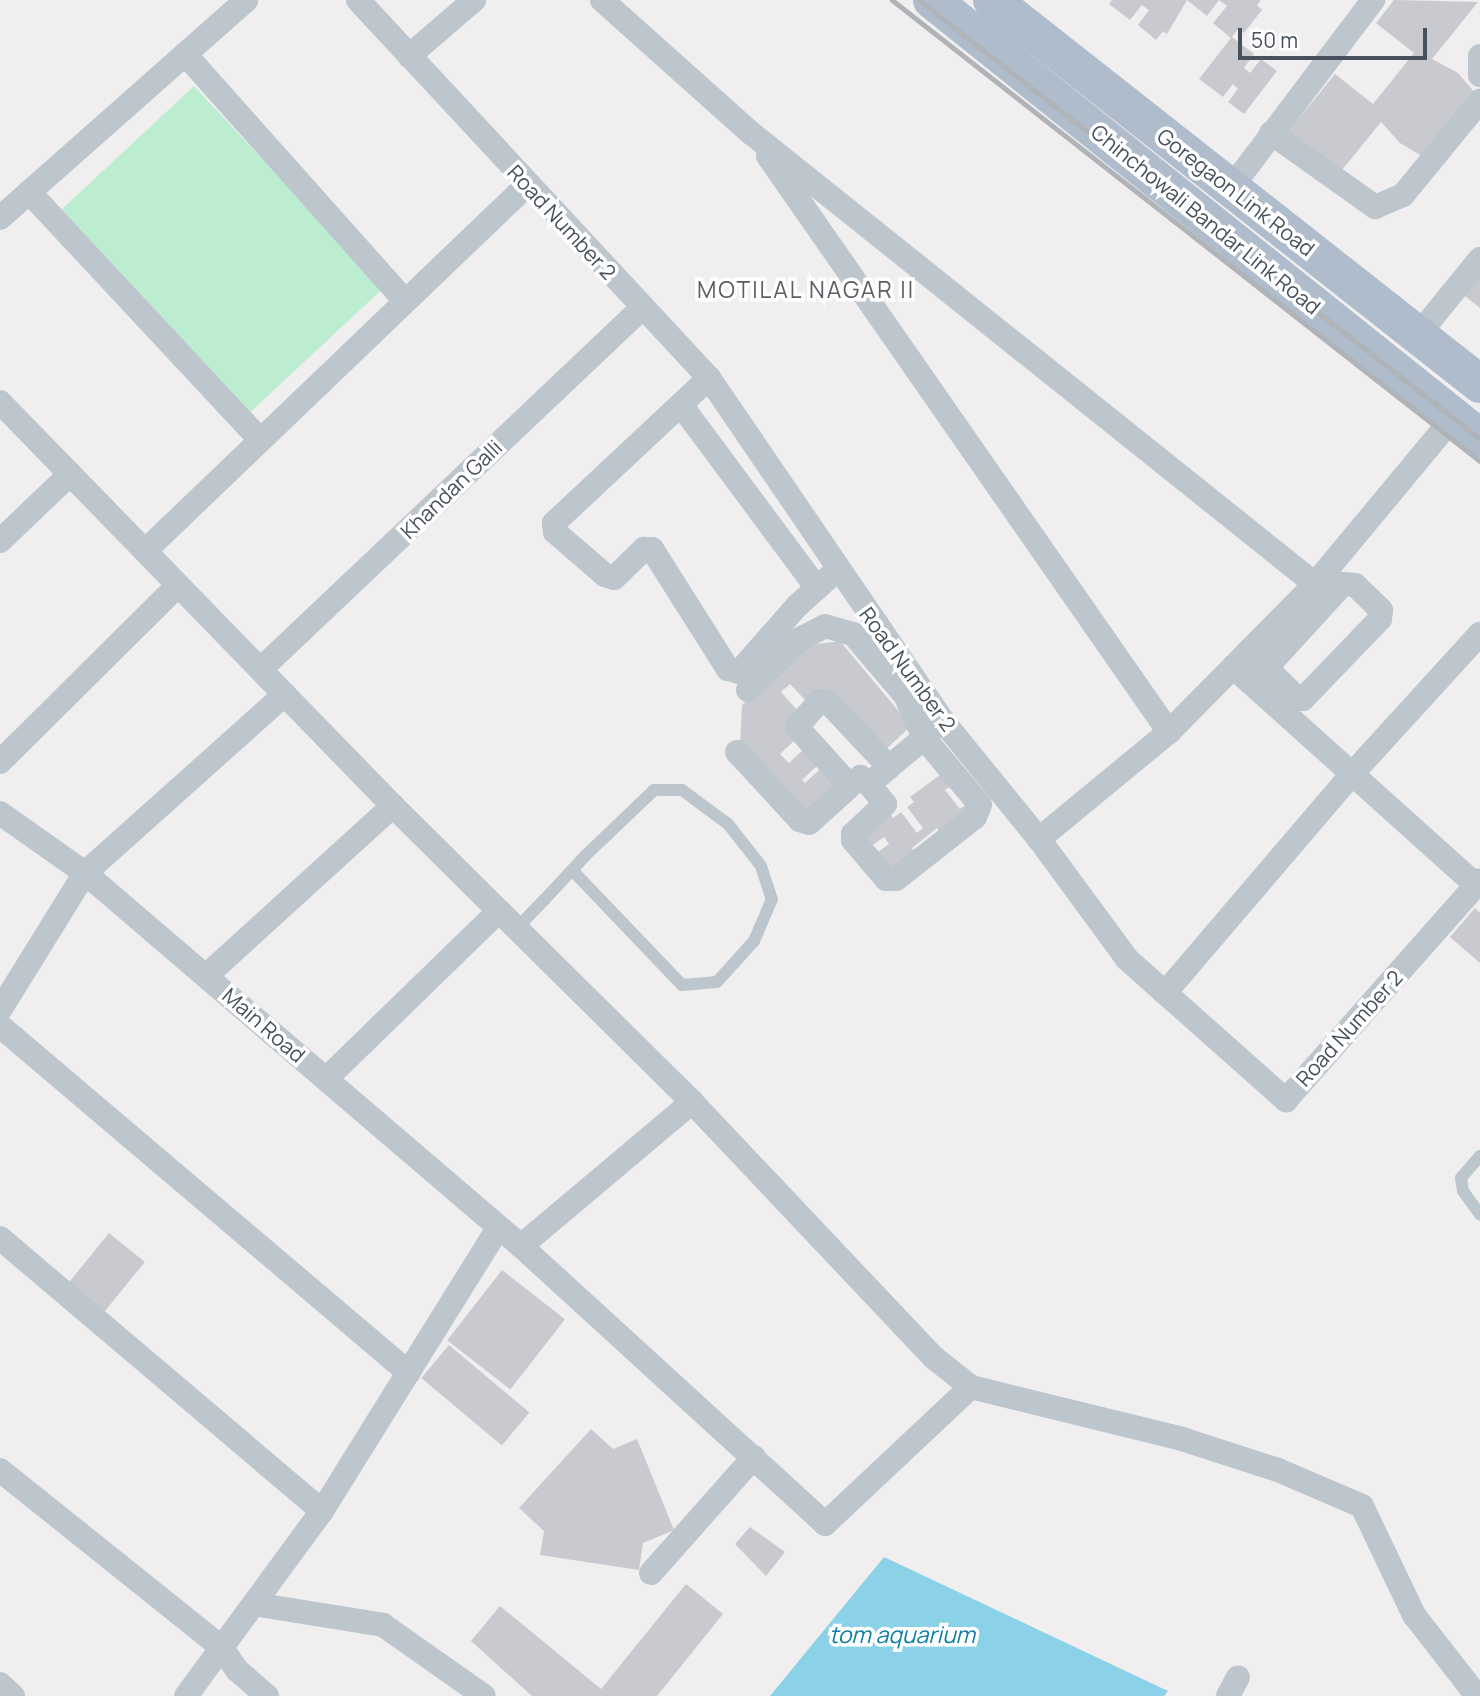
<!DOCTYPE html>
<html>
<head>
<meta charset="utf-8">
<style>
  body { margin:0 }
  #map { position:relative; width:1480px; height:1696px; overflow:hidden; background:#f0eeee; font-family:Manrope,sans-serif }
  div>[style] { position:absolute }
  .green>* { inset:0; background:#bdedd1; transform-origin:0 0 }
  .water>* { inset:0; background:#8bd2e9 }
  .building>* { inset:0; background:#c8cad0; transform-origin:0 0 }
  .lane>* { height:12px; margin:-6px; padding:0 6px; transform-origin:6px; border-radius:6px; background:#bdc5cd }
  .street>* { height:24px; margin:-12px; padding:0 12px; transform-origin:12px; border-radius:12px; background:#bdc5cd }
  .primary>* { height:38px; margin:-19px; padding:0 19px; transform-origin:19px; border-radius:19px; background:#aebccc }
  .rail>* { height:5px; margin:-2.5px; padding:0 2.5px; transform-origin:2.5px; border-radius:2.5px; background:#b0b3b8 }
  span { translate:-50% -50%; white-space:nowrap; text-align:center; line-height:1.15; -webkit-text-stroke:7px #fff; paint-order:stroke }
  .street-label { font-size:21px; color:#47505b }
  .neighbourhood-label { font-size:23px; color:#5b5e63; letter-spacing:2px }
  .water-label { font-size:23px; color:#107fa4; font-style:italic }
  .scale { position:absolute; left:1238px; top:28px; width:189px; height:32px; box-sizing:border-box; border:4px solid #47505b; border-top:0; padding-left:9px; font-size:21px; line-height:24px; white-space:nowrap; color:#47505b; -webkit-text-stroke:5px #fff; paint-order:stroke }
</style>
</head>
<body>
<div id="map">
  <div class="green">
    <i style="left:194px;top:86px;width:277px;height:181px;rotate:47deg"></i>
  </div>
  <div class="water">
    <i style="clip-path:polygon(884px 1557px,1168px 1691px,1164px 1696px,770px 1696px)"></i>
  </div>
  <div class="building">
    <i style="clip-path:polygon(1112px 0,1261px 0,1257px 5px,1262px 10px,1244px 33px,1239px 28px,1232px 37px,1254px 54px,1244px 68px,1250px 73px,1261px 59px,1277px 71px,1244px 114px,1228px 102px,1238px 89px,1233px 84px,1223px 97px,1199px 79px,1231px 38px,1213px 23px,1227px 6px,1219px 0,1207px 16px,1187px 0,1167px 34px,1163px 31px,1156px 40px,1138px 25px,1149px 10px,1142px 5px,1130px 20px,1109px 4px)"></i>
    <i style="clip-path:polygon(1394px 0,1478px 2px,1432px 59px,1458px 73px,1476px 94px,1425px 158px,1400px 143px,1381px 122px,1338px 175px,1286px 134px,1335px 74px,1373px 104px,1414px 53px,1376px 23px)"></i>
    <i style="clip-path:polygon(1480px 277px,1480px 308px,1465px 296px)"></i>
    <i style="clip-path:polygon(840px 641px,911px 726px,882px 753px,822px 688px,807px 702px,790px 684px,781px 692px,798px 711px,785px 723px,798px 737px,780px 754px,789px 763px,807px 746px,821px 762px,802px 780px,805px 783px,819px 770px,840px 789px,811px 817px,740px 746px,742px 705px,803px 646px)"></i>
    <i style="clip-path:polygon(944px 772px,954px 784px,945px 790px,960px 809px,968px 803px,974px 811px,943px 835px,937px 828px,912px 848px,917px 855px,890px 875px,878px 852px,889px 844px,884px 837px,873px 845px,860px 835px,890px 813px,893px 818px,901px 812px,917px 833px,923px 828px,907px 807px,914px 802px,910px 797px)"></i>
    <i style="clip-path:polygon(1475px 908px,1480px 913px,1480px 963px,1450px 937px)"></i>
    <i style="left:109px;top:1233px;width:46px;height:68px;rotate:39deg"></i>
    <i style="left:502px;top:1270px;width:80px;height:89px;rotate:38deg"></i>
    <i style="left:449px;top:1345px;width:105px;height:43px;rotate:40deg"></i>
    <i style="clip-path:polygon(591px 1429px,613px 1449px,637px 1439px,674px 1530px,643px 1543px,639px 1570px,540px 1555px,544px 1531px,519px 1508px)"></i>
    <i style="clip-path:polygon(750px 1527px,785px 1552px,766px 1576px,735px 1544px)"></i>
    <i style="clip-path:polygon(686px 1584px,723px 1614px,657px 1696px,532px 1696px,471px 1641px,500px 1606px,601px 1689px)"></i>
  </div>
  <div class="lane">
    <i style="left:517px;top:928px;width:40px;rotate:-46deg"></i>
    <i style="left:545px;top:899px;width:60px;rotate:-47deg"></i>
    <i style="left:586px;top:855px;width:94px;rotate:-43.7deg"></i>
    <i style="left:654px;top:790px;width:28px"></i>
    <i style="left:682px;top:790px;width:57px;rotate:36.5deg"></i>
    <i style="left:728px;top:824px;width:53px;rotate:51.8deg"></i>
    <i style="left:761px;top:866px;width:35px;rotate:72deg"></i>
    <i style="left:772px;top:899px;width:46px;rotate:113.2deg"></i>
    <i style="left:754px;top:941px;width:55px;rotate:132.1deg"></i>
    <i style="left:717px;top:982px;width:35px;rotate:175deg"></i>
    <i style="left:682px;top:985px;width:159px;rotate:-133.7deg"></i>
    <i style="left:1480px;top:1156px;width:29px;rotate:131deg"></i>
    <i style="left:1461px;top:1178px;width:13px;rotate:81deg"></i>
    <i style="left:1463px;top:1191px;width:29px;rotate:54deg"></i>
  </div>
  <div class="street">
    <i style="left:358px;top:0;width:516px;rotate:47.12deg"></i>
    <i style="left:709px;top:378px;width:415px;rotate:55.7deg"></i>
    <i style="left:943px;top:721px;width:152px;rotate:50.9deg"></i>
    <i style="left:1039px;top:839px;width:149px;rotate:53.7deg"></i>
    <i style="left:1127px;top:959px;width:213px;rotate:41.6deg"></i>
    <i style="left:1286px;top:1100px;width:293px;rotate:-48.5deg"></i>
    <i style="left:602px;top:0;width:200px;rotate:41.8deg"></i>
    <i style="left:751px;top:133px;width:722px;rotate:38.65deg"></i>
    <i style="left:185px;top:54px;width:331px;rotate:48.3deg"></i>
    <i style="left:409px;top:56px;width:86px;rotate:-40.7deg"></i>
    <i style="left:1480px;top:56px;width:19px;rotate:90deg"></i>
    <i style="left:1271px;top:133px;width:128px;rotate:35.4deg"></i>
    <i style="left:1375px;top:207px;width:30px;rotate:-23deg"></i>
    <i style="left:1403px;top:195px;width:122px;rotate:-50.7deg"></i>
    <i style="left:768px;top:156px;width:702px;rotate:55.16deg"></i>
    <i style="left:1231px;top:188px;width:236px;rotate:-52.9deg"></i>
    <i style="left:29px;top:192px;width:339px;rotate:47deg"></i>
    <i style="left:0;top:218px;width:329px;rotate:-41.5deg"></i>
    <i style="left:1418px;top:335px;width:98px;rotate:-50.8deg"></i>
    <i style="left:709px;top:378px;width:212px;rotate:136.9deg"></i>
    <i style="left:554px;top:523px;width:9px;rotate:84deg"></i>
    <i style="left:555px;top:532px;width:66px;rotate:40.7deg"></i>
    <i style="left:605px;top:575px;width:9px;rotate:18deg"></i>
    <i style="left:614px;top:578px;width:42px;rotate:-44deg"></i>
    <i style="left:644px;top:549px;width:8px"></i>
    <i style="left:652px;top:549px;width:142px;rotate:57.7deg"></i>
    <i style="left:728px;top:669px;width:11px;rotate:15deg"></i>
    <i style="left:739px;top:672px;width:88px;rotate:-48.7deg"></i>
    <i style="left:797px;top:606px;width:54px;rotate:-42deg"></i>
    <i style="left:0;top:402px;width:564px;rotate:45.79deg"></i>
    <i style="left:393px;top:806px;width:421px;rotate:44.7deg"></i>
    <i style="left:692px;top:1102px;width:351px;rotate:46.6deg"></i>
    <i style="left:933px;top:1357px;width:48px;rotate:38.3deg"></i>
    <i style="left:971px;top:1387px;width:217px;rotate:13.8deg"></i>
    <i style="left:1182px;top:1439px;width:101px;rotate:17.9deg"></i>
    <i style="left:1278px;top:1470px;width:91px;rotate:23.2deg"></i>
    <i style="left:1362px;top:1506px;width:121px;rotate:64.5deg"></i>
    <i style="left:1414px;top:1615px;width:103px;rotate:52.1deg"></i>
    <i style="left:681px;top:405px;width:228px;rotate:53.4deg"></i>
    <i style="left:0;top:541px;width:97px;rotate:-43.7deg"></i>
    <i style="left:146px;top:550px;width:528px;rotate:-43.77deg"></i>
    <i style="left:1249px;top:651px;width:62px;rotate:44.3deg"></i>
    <i style="left:1293px;top:694px;width:11px;rotate:27deg"></i>
    <i style="left:1303px;top:699px;width:111px;rotate:-46.1deg"></i>
    <i style="left:1380px;top:619px;width:9px;rotate:-84deg"></i>
    <i style="left:1381px;top:610px;width:36px;rotate:-136deg"></i>
    <i style="left:1355px;top:585px;width:12px;rotate:-175deg"></i>
    <i style="left:1343px;top:584px;width:114px;rotate:132.5deg"></i>
    <i style="left:1233px;top:667px;width:326px;rotate:41.9deg"></i>
    <i style="left:261px;top:669px;width:523px;rotate:-43.45deg"></i>
    <i style="left:748px;top:690px;width:73px;rotate:-44.4deg"></i>
    <i style="left:800px;top:639px;width:28px;rotate:-27deg"></i>
    <i style="left:825px;top:626px;width:29px;rotate:16deg"></i>
    <i style="left:853px;top:634px;width:80px;rotate:49.6deg"></i>
    <i style="left:905px;top:695px;width:47px;rotate:66.2deg"></i>
    <i style="left:924px;top:738px;width:87px;rotate:50.1deg"></i>
    <i style="left:980px;top:805px;width:13px;rotate:113deg"></i>
    <i style="left:975px;top:817px;width:100px;rotate:141.9deg"></i>
    <i style="left:896px;top:879px;width:10px;rotate:180deg"></i>
    <i style="left:886px;top:879px;width:51px;rotate:-130.2deg"></i>
    <i style="left:853px;top:840px;width:6px;rotate:-90deg"></i>
    <i style="left:853px;top:834px;width:44px;rotate:-43.2deg"></i>
    <i style="left:885px;top:804px;width:26px;rotate:-129deg"></i>
    <i style="left:869px;top:784px;width:26px;rotate:-40deg"></i>
    <i style="left:889px;top:767px;width:45px;rotate:-39.6deg"></i>
    <i style="left:924px;top:738px;width:9px;rotate:-49deg"></i>
    <i style="left:930px;top:731px;width:16px;rotate:-38deg"></i>
    <i style="left:737px;top:752px;width:93px;rotate:47.2deg"></i>
    <i style="left:800px;top:820px;width:9px;rotate:18deg"></i>
    <i style="left:809px;top:823px;width:69px;rotate:-42deg"></i>
    <i style="left:0;top:762px;width:251px;rotate:-44.8deg"></i>
    <i style="left:849px;top:785px;width:78px;rotate:-131.9deg"></i>
    <i style="left:797px;top:727px;width:35px;rotate:-49deg"></i>
    <i style="left:820px;top:701px;width:9px;rotate:13deg"></i>
    <i style="left:829px;top:703px;width:88px;rotate:46.8deg"></i>
    <i style="left:0;top:813px;width:104px;rotate:35.2deg"></i>
    <i style="left:85px;top:873px;width:574px;rotate:40.55deg"></i>
    <i style="left:521px;top:1246px;width:412px;rotate:42.4deg"></i>
    <i style="left:825px;top:1524px;width:200px;rotate:-43.2deg"></i>
    <i style="left:1039px;top:839px;width:168px;rotate:-39.5deg"></i>
    <i style="left:1169px;top:732px;width:114px;rotate:-45.4deg"></i>
    <i style="left:1249px;top:651px;width:94px;rotate:-45.4deg"></i>
    <i style="left:1315px;top:584px;width:216px;rotate:-50.3deg"></i>
    <i style="left:206px;top:976px;width:253px;rotate:-42.3deg"></i>
    <i style="left:1165px;top:993px;width:288px;rotate:-49.5deg"></i>
    <i style="left:1352px;top:774px;width:190px;rotate:-47.6deg"></i>
    <i style="left:0;top:1010px;width:161px;rotate:-58.2deg"></i>
    <i style="left:85px;top:873px;width:268px;rotate:-41.8deg"></i>
    <i style="left:0;top:1026px;width:536px;rotate:40.31deg"></i>
    <i style="left:326px;top:1079px;width:241px;rotate:-44.2deg"></i>
    <i style="left:0;top:1238px;width:422px;rotate:40.3deg"></i>
    <i style="left:521px;top:1246px;width:224px;rotate:-40.1deg"></i>
    <i style="left:0;top:1470px;width:285px;rotate:38.7deg"></i>
    <i style="left:222px;top:1648px;width:27px;rotate:56deg"></i>
    <i style="left:237px;top:1670px;width:40px;rotate:41deg"></i>
    <i style="left:651px;top:1573px;width:155px;rotate:-48.4deg"></i>
    <i style="left:254px;top:1604px;width:131px;rotate:9.2deg"></i>
    <i style="left:383px;top:1625px;width:123px;rotate:35.1deg"></i>
    <i style="left:0;top:1684px;width:18px;rotate:43deg"></i>
    <i style="left:186px;top:1696px;width:230px;rotate:-53.7deg"></i>
    <i style="left:322px;top:1511px;width:333px;rotate:-58.1deg"></i>
    <i style="left:1228px;top:1696px;width:21px;rotate:-62deg"></i>
  </div>
  <div class="primary">
    <i style="left:932px;top:0;width:702px;rotate:38.63deg"></i>
    <i style="left:992px;top:0;width:621px;rotate:38.2deg"></i>
  </div>
  <div class="rail">
    <i style="left:892px;top:0;width:747px;rotate:38.1deg"></i>
    <i style="left:919px;top:0;width:712px;rotate:38.04deg"></i>
  </div>
  <div class="street-label">
    <span style="left:1236px;top:192px;rotate:38deg">Goregaon Link Road</span>
    <span style="left:1206px;top:219px;rotate:39deg">Chinchowali Bandar Link Road</span>
    <span style="left:562px;top:222px;rotate:47deg">Road Number 2</span>
    <span style="left:451px;top:489px;rotate:-44deg">Khandan Galli</span>
    <span style="left:908px;top:669px;rotate:54deg">Road Number 2</span>
    <span style="left:264px;top:1025px;rotate:41deg">Main Road</span>
    <span style="left:1349px;top:1028px;rotate:-48deg">Road Number 2</span>
  </div>
  <div class="neighbourhood-label">
    <span style="left:806px;top:289px">MOTILAL NAGAR II</span>
  </div>
  <div class="water-label">
    <span style="left:902px;top:1634px">tom aquarium</span>
  </div>
  <div class="scale">50 m</div>
</div>
</body>
</html>
